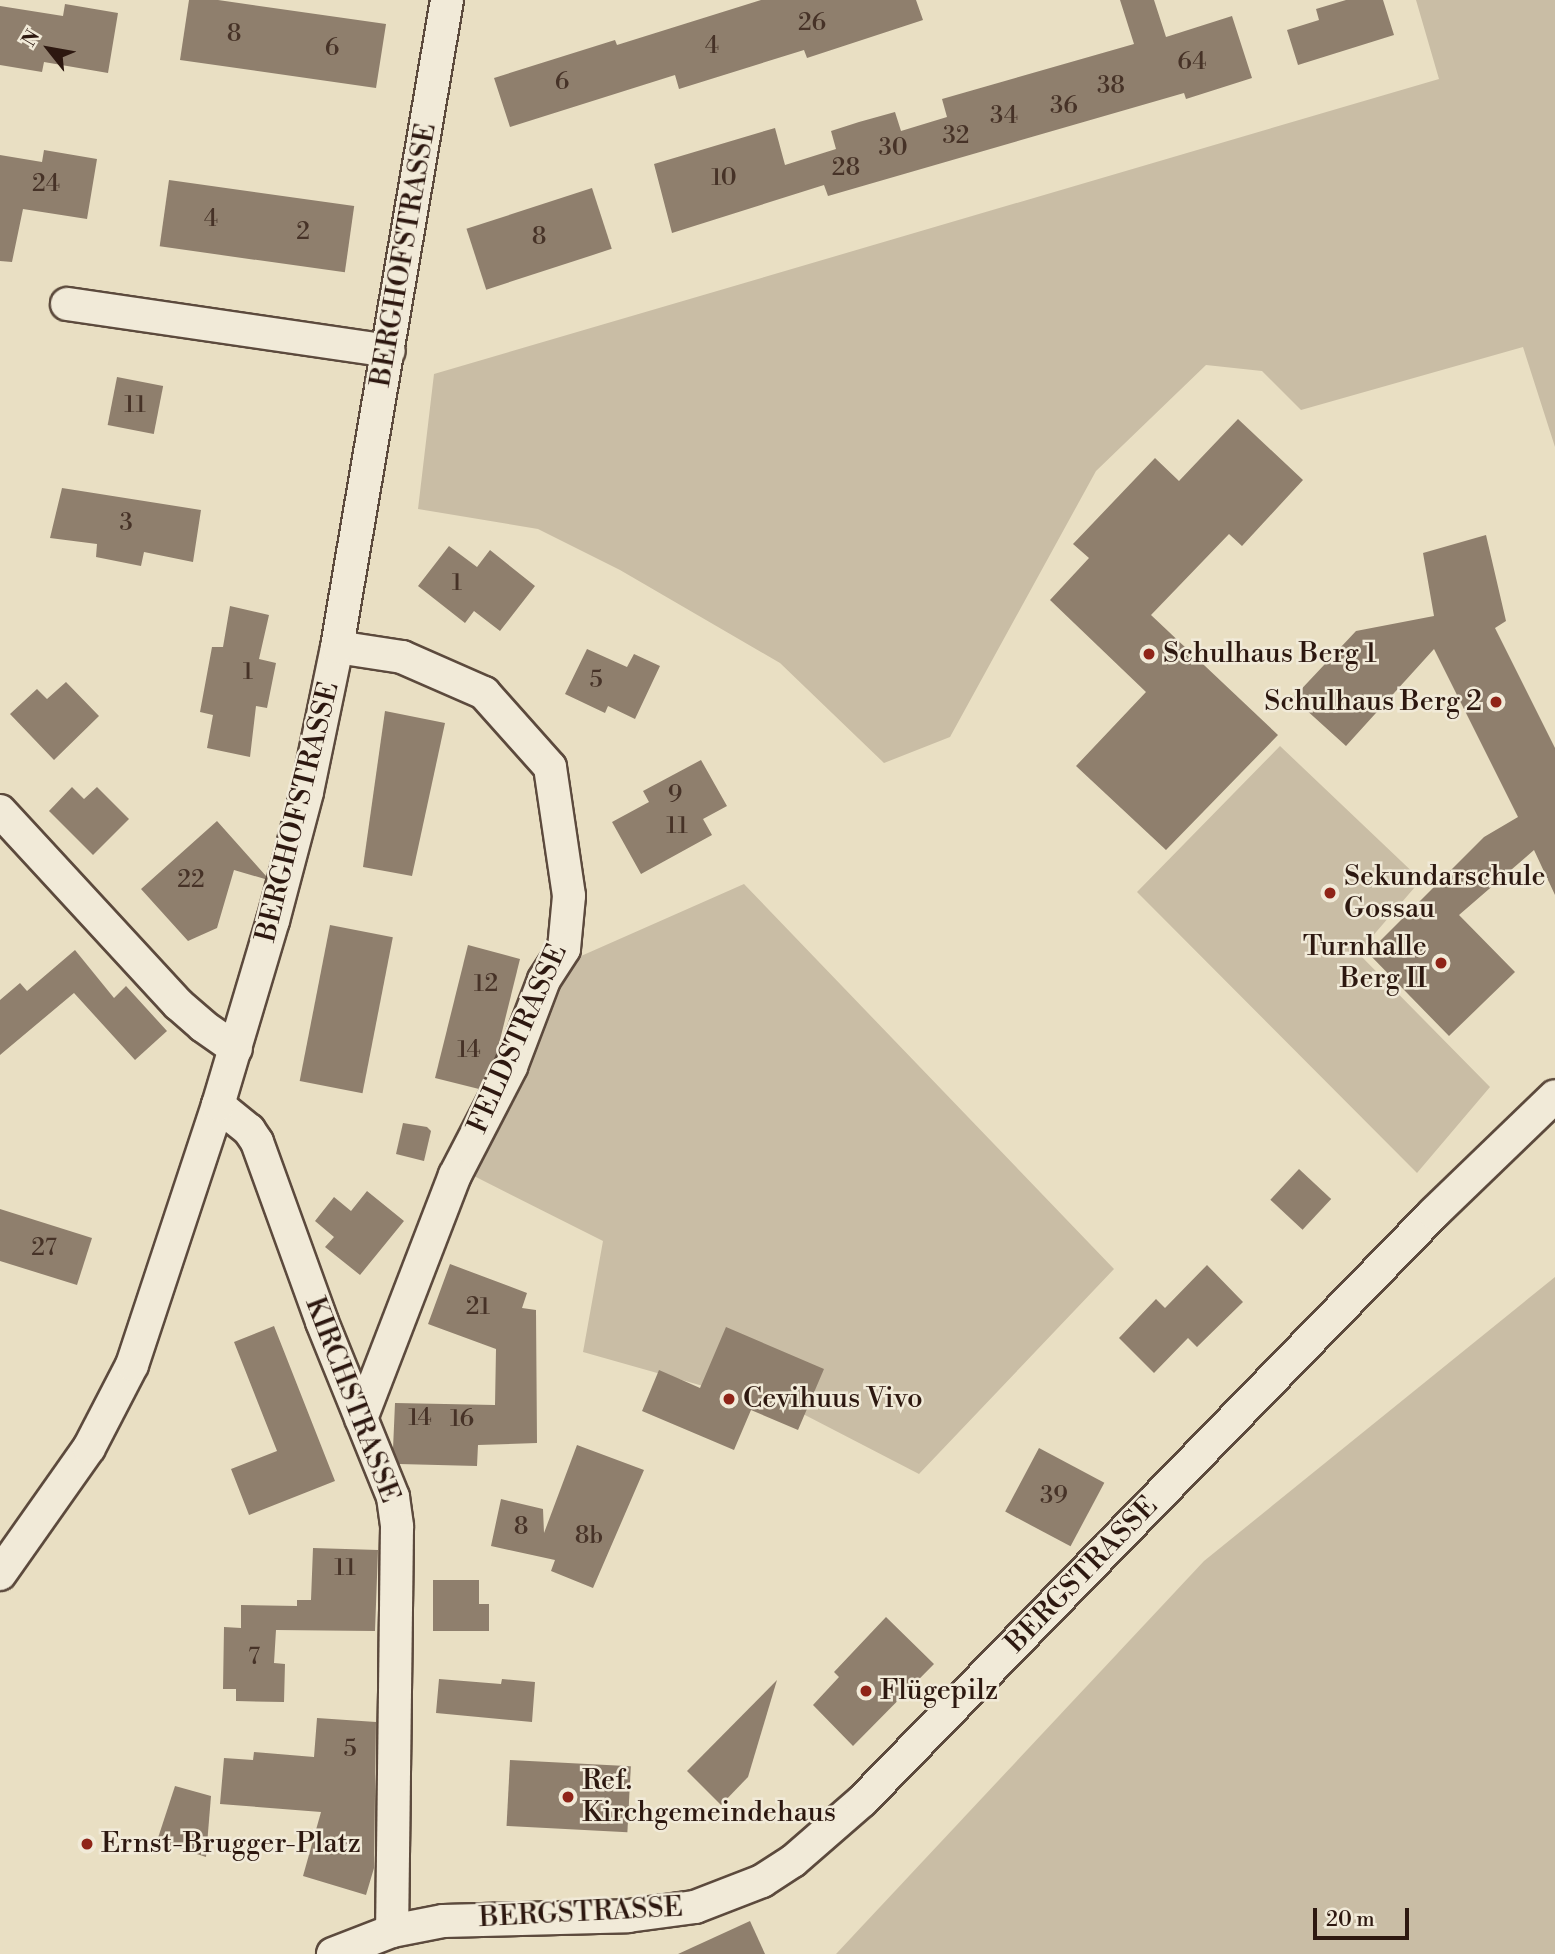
<!DOCTYPE html>
<html>
<head>
<meta charset="utf-8">
<style>
  body { margin:0 }
  #map { position:relative; width:1555px; height:1954px; overflow:hidden; background:#e9dfc3; font-family:"Libre Bodoni",serif }
  div>[style] { position:absolute }
  .green>* { inset:0; background:#c9bda5 }
  .building>* { inset:0; background:#8f7f6d; transform-origin:0 0 }
  .roads { filter:drop-shadow(2px 0 #5c4a3d) drop-shadow(-2px 0 #5c4a3d) drop-shadow(0 2px #5c4a3d) drop-shadow(0 -2px #5c4a3d) }
  .minor>* { height:32px; margin:-16px; padding:0 16px; transform-origin:16px; border-radius:16px; background:#f1ead8 }
  .dots>* { width:19px; height:19px; translate:-50% -50%; box-sizing:border-box; border:4px solid #f1ead8; border-radius:50% }
  span { translate:-50% -50%; white-space:nowrap; text-align:center; line-height:1.15; -webkit-text-stroke:5px #f1ead8; paint-order:stroke }
  .number-label { font-size:24px; color:#463227 }
  .number-label span { -webkit-text-stroke-width:0 }
  .street-label { font-size:28px; color:#2d1810 }
  .poi-label { font-size:28px; color:#2d1810 }
  .left { translate:0 -50%; text-align:left }
  .right { translate:-100% -50%; text-align:right }
  .north { position:absolute; left:14px; top:14px; width:70px; height:70px; -webkit-text-stroke:5px #f1ead8; paint-order:stroke; rotate:301deg; font-size:19px; font-weight:700; line-height:28px; text-align:center; color:#2d1810 }
  .north::after { content:''; display:block; margin:auto; width:24px; height:32px; background:#2d1810; clip-path:polygon(50% 0,100% 100%,50% 72%,0 100%) }
  .scale { position:absolute; left:1313px; top:1908px; width:96px; height:32px; box-sizing:border-box; border:4px solid #2d1810; border-top:0; padding-left:9px; font-size:21px; line-height:24px; white-space:nowrap; color:#2d1810; -webkit-text-stroke:5px #f1ead8; paint-order:stroke }
</style>
</head>
<body>
<div id="map">
  <div class="green">
    <i style="clip-path:polygon(1416px 0,1555px 0,1555px 447px,1523px 347px,1301px 410px,1262px 371px,1206px 365px,1096px 471px,950px 737px,884px 763px,780px 663px,620px 570px,538px 529px,418px 509px,434px 374px,1439px 79px)"></i>
    <i style="clip-path:polygon(1280px 746px,1421px 880px,1358px 953px,1490px 1087px,1417px 1173px,1137px 892px)"></i>
    <i style="clip-path:polygon(744px 884px,1114px 1269px,919px 1474px,805px 1415px,583px 1352px,603px 1241px,472px 1175px,531px 1058px,572px 960px)"></i>
    <i style="clip-path:polygon(1555px 1277px,1555px 1954px,836px 1954px,1204px 1561px)"></i>
  </div>
  <div class="building">
    <i style="clip-path:polygon(189px 0,218px 0,386px 24px,376px 88px,180px 60px)"></i>
    <i style="clip-path:polygon(761px 0,916px 0,923px 20px,807px 58px,804px 50px,679px 89px,675px 75px,510px 127px,494px 78px,615px 40px,617px 45px)"></i>
    <i style="clip-path:polygon(1120px 0,1154px 0,1166px 37px,1232px 16px,1252px 78px,1186px 99px,1184px 93px,828px 196px,824px 185px,672px 233px,654px 164px,775px 128px,785px 165px,836px 149px,831px 131px,859px 122px,895px 112px,901px 131px,947px 117px,942px 99px,1134px 44px)"></i>
    <i style="clip-path:polygon(1346px 0,1383px 0,1394px 35px,1298px 65px,1287px 30px,1319px 20px,1316px 9px)"></i>
    <i style="clip-path:polygon(65px 4px,118px 13px,108px 73px,44px 62px,42px 72px,0 65px,0 6px,63px 16px)"></i>
    <i style="clip-path:polygon(44px 150px,97px 159px,87px 219px,23px 209px,12px 262px,0 261px,0 155px,42px 162px)"></i>
    <i style="left:169px;top:180px;width:187px;height:67px;rotate:8deg"></i>
    <i style="left:592px;top:188px;width:64px;height:132px;rotate:72deg"></i>
    <i style="left:117px;top:377px;width:47px;height:49px;rotate:11deg"></i>
    <i style="clip-path:polygon(1238px 419px,1303px 480px,1242px 546px,1229px 534px,1151px 615px,1278px 735px,1166px 850px,1076px 766px,1146px 692px,1050px 600px,1089px 558px,1073px 544px,1155px 458px,1179px 481px)"></i>
    <i style="clip-path:polygon(62px 488px,201px 510px,193px 562px,144px 552px,141px 566px,96px 557px,97px 544px,50px 538px)"></i>
    <i style="clip-path:polygon(1486px 535px,1506px 621px,1495px 628px,1555px 748px,1555px 895px,1534px 850px,1459px 915px,1515px 972px,1449px 1036px,1368px 953px,1484px 837px,1518px 817px,1434px 649px,1346px 746px,1293px 698px,1356px 631px,1434px 616px,1423px 553px)"></i>
    <i style="clip-path:polygon(449px 546px,477px 567px,490px 550px,535px 586px,500px 631px,474px 611px,465px 623px,418px 586px)"></i>
    <i style="clip-path:polygon(230px 606px,269px 615px,259px 659px,276px 663px,267px 708px,256px 706px,250px 757px,207px 748px,213px 715px,200px 712px,212px 647px,223px 647px)"></i>
    <i style="clip-path:polygon(587px 649px,627px 667px,634px 654px,660px 666px,635px 719px,608px 706px,605px 713px,565px 694px)"></i>
    <i style="clip-path:polygon(66px 682px,99px 716px,54px 760px,10px 714px,37px 689px,47px 699px)"></i>
    <i style="clip-path:polygon(385px 711px,445px 723px,412px 876px,363px 867px)"></i>
    <i style="clip-path:polygon(701px 760px,727px 806px,703px 819px,712px 835px,641px 874px,612px 822px,649px 802px,643px 791px)"></i>
    <i style="clip-path:polygon(72px 787px,84px 799px,97px 787px,129px 819px,93px 855px,49px 811px)"></i>
    <i style="clip-path:polygon(217px 821px,266px 876px,265px 879px,234px 870px,217px 928px,188px 941px,141px 889px)"></i>
    <i style="left:330px;top:925px;width:64px;height:159px;rotate:11deg"></i>
    <i style="clip-path:polygon(468px 945px,520px 959px,496px 1056px,479px 1089px,435px 1078px)"></i>
    <i style="clip-path:polygon(75px 950px,114px 998px,126px 986px,167px 1031px,135px 1060px,74px 993px,0 1055px,0 1000px,20px 983px,27px 991px)"></i>
    <i style="clip-path:polygon(403px 1123px,427px 1127px,431px 1131px,424px 1161px,396px 1154px)"></i>
    <i style="left:1299px;top:1169px;width:44px;height:42px;rotate:43deg"></i>
    <i style="clip-path:polygon(367px 1191px,404px 1221px,360px 1275px,325px 1247px,334px 1237px,315px 1221px,334px 1197px,351px 1211px)"></i>
    <i style="clip-path:polygon(0 1209px,92px 1238px,77px 1285px,0 1261px)"></i>
    <i style="clip-path:polygon(450px 1264px,527px 1293px,522px 1308px,536px 1310px,537px 1443px,478px 1445px,477px 1466px,399px 1464px,393px 1449px,395px 1403px,495px 1405px,496px 1349px,428px 1324px)"></i>
    <i style="clip-path:polygon(1207px 1265px,1243px 1302px,1197px 1347px,1188px 1338px,1154px 1373px,1119px 1338px,1156px 1299px,1165px 1308px)"></i>
    <i style="clip-path:polygon(274px 1326px,335px 1481px,249px 1515px,231px 1469px,277px 1451px,234px 1342px)"></i>
    <i style="clip-path:polygon(726px 1327px,824px 1369px,798px 1430px,751px 1410px,734px 1450px,642px 1411px,659px 1370px,700px 1388px)"></i>
    <i style="clip-path:polygon(577px 1445px,644px 1470px,593px 1588px,551px 1571px,555px 1560px,491px 1546px,501px 1499px,543px 1509px,544px 1533px)"></i>
    <i style="left:1039px;top:1448px;width:74px;height:72px;rotate:28deg"></i>
    <i style="clip-path:polygon(313px 1548px,378px 1550px,375px 1631px,276px 1630px,274px 1663px,285px 1664px,284px 1702px,236px 1701px,236px 1689px,223px 1689px,224px 1627px,241px 1628px,241px 1605px,297px 1606px,297px 1600px,311px 1600px)"></i>
    <i style="clip-path:polygon(433px 1580px,479px 1580px,479px 1604px,489px 1604px,489px 1631px,433px 1631px)"></i>
    <i style="clip-path:polygon(886px 1617px,934px 1664px,853px 1746px,813px 1705px,839px 1677px,834px 1672px)"></i>
    <i style="clip-path:polygon(439px 1679px,501px 1684px,502px 1679px,535px 1682px,532px 1722px,436px 1713px)"></i>
    <i style="clip-path:polygon(777px 1680px,748px 1777px,721px 1805px,687px 1771px)"></i>
    <i style="clip-path:polygon(317px 1718px,376px 1722px,374px 1868px,366px 1895px,303px 1876px,321px 1812px,220px 1804px,224px 1758px,253px 1760px,254px 1752px,314px 1757px)"></i>
    <i style="left:510px;top:1760px;width:121px;height:66px;rotate:3deg"></i>
    <i style="clip-path:polygon(175px 1786px,211px 1796px,206px 1857px,157px 1841px)"></i>
    <i style="clip-path:polygon(750px 1921px,765px 1954px,678px 1954px)"></i>
  </div>
  <div class="roads">
    <div class="minor">
      <i style="left:67px;top:304px;width:325px;rotate:8.3deg"></i>
      <i style="left:337px;top:647px;width:66px;rotate:8.7deg"></i>
      <i style="left:402px;top:657px;width:90px;rotate:23.7deg"></i>
      <i style="left:484px;top:693px;width:99px;rotate:48.3deg"></i>
      <i style="left:550px;top:767px;width:130px;rotate:81.6deg"></i>
      <i style="left:569px;top:896px;width:53px;rotate:95.4deg"></i>
      <i style="left:564px;top:949px;width:37px;rotate:123deg"></i>
      <i style="left:544px;top:980px;width:93px;rotate:110.8deg"></i>
      <i style="left:511px;top:1067px;width:122px;rotate:117.4deg"></i>
      <i style="left:455px;top:1175px;width:261px;rotate:111.1deg"></i>
      <i style="left:0;top:811px;width:263px;rotate:47.3deg"></i>
      <i style="left:178px;top:1004px;width:33px;rotate:41deg"></i>
      <i style="left:203px;top:1026px;width:40px;rotate:34.9deg"></i>
      <i style="left:218px;top:1105px;width:40px;rotate:39deg"></i>
      <i style="left:249px;top:1130px;width:14px;rotate:56deg"></i>
      <i style="left:257px;top:1142px;width:191px;rotate:70.1deg"></i>
      <i style="left:322px;top:1322px;width:189px;rotate:67.9deg"></i>
      <i style="left:393px;top:1497px;width:30px;rotate:82deg"></i>
      <i style="left:397px;top:1527px;width:404px;rotate:90.7deg"></i>
      <i style="left:0;top:1574px;width:154px;rotate:-54.8deg"></i>
      <i style="left:89px;top:1448px;width:93px;rotate:-62.6deg"></i>
      <i style="left:132px;top:1365px;width:274px;rotate:-71.7deg"></i>
      <i style="left:218px;top:1105px;width:192px;rotate:-73.4deg"></i>
      <i style="left:273px;top:921px;width:133px;rotate:-75.2deg"></i>
      <i style="left:307px;top:792px;width:148px;rotate:-78.3deg"></i>
      <i style="left:337px;top:647px;width:656px;rotate:-80.35deg"></i>
      <i style="left:333px;top:1954px;width:63px;rotate:-21.3deg"></i>
      <i style="left:392px;top:1931px;width:52px;rotate:-11.1deg"></i>
      <i style="left:443px;top:1921px;width:185px;rotate:-1.5deg"></i>
      <i style="left:628px;top:1916px;width:68px;rotate:-7.7deg"></i>
      <i style="left:695px;top:1907px;width:72px;rotate:-21.2deg"></i>
      <i style="left:762px;top:1881px;width:37px;rotate:-33deg"></i>
      <i style="left:793px;top:1861px;width:91px;rotate:-41deg"></i>
      <i style="left:862px;top:1801px;width:820px;rotate:-45.79deg"></i>
      <i style="left:1434px;top:1213px;width:168px;rotate:-44deg"></i>
    </div>
  </div>
  <div class="dots">
    <i style="left:1149px;top:654px;background:#8f2418"></i>
    <i style="left:1496px;top:702px;background:#8f2418"></i>
    <i style="left:1330px;top:893px;background:#8f2418"></i>
    <i style="left:1441px;top:963px;background:#8f2418"></i>
    <i style="left:729px;top:1399px;background:#8f2418"></i>
    <i style="left:866px;top:1691px;background:#8f2418"></i>
    <i style="left:568px;top:1797px;background:#8f2418"></i>
    <i style="left:87px;top:1844px;background:#8f2418"></i>
  </div>
  <div class="number-label">
    <span style="left:812px;top:24px">26</span>
    <span style="left:234px;top:35px">8</span>
    <span style="left:712px;top:47px">4</span>
    <span style="left:332px;top:49px">6</span>
    <span style="left:1192px;top:63px">64</span>
    <span style="left:562px;top:83px">6</span>
    <span style="left:1111px;top:87px">38</span>
    <span style="left:1064px;top:107px">36</span>
    <span style="left:1004px;top:117px">34</span>
    <span style="left:956px;top:137px">32</span>
    <span style="left:893px;top:149px">30</span>
    <span style="left:846px;top:169px">28</span>
    <span style="left:724px;top:179px">10</span>
    <span style="left:46px;top:185px">24</span>
    <span style="left:211px;top:220px">4</span>
    <span style="left:303px;top:233px">2</span>
    <span style="left:539px;top:238px">8</span>
    <span style="left:135px;top:406px">11</span>
    <span style="left:126px;top:524px">3</span>
    <span style="left:457px;top:584px">1</span>
    <span style="left:248px;top:673px">1</span>
    <span style="left:596px;top:681px">5</span>
    <span style="left:675px;top:796px">9</span>
    <span style="left:677px;top:827px">11</span>
    <span style="left:191px;top:881px">22</span>
    <span style="left:486px;top:985px">12</span>
    <span style="left:469px;top:1051px">14</span>
    <span style="left:44px;top:1249px">27</span>
    <span style="left:478px;top:1308px">21</span>
    <span style="left:420px;top:1419px">14</span>
    <span style="left:462px;top:1420px">16</span>
    <span style="left:1054px;top:1497px">39</span>
    <span style="left:521px;top:1528px">8</span>
    <span style="left:589px;top:1537px">8b</span>
    <span style="left:345px;top:1569px">11</span>
    <span style="left:254px;top:1658px">7</span>
    <span style="left:350px;top:1750px">5</span>
  </div>
  <div class="street-label">
    <span style="left:404px;top:255px;rotate:-80deg">BERGHOFSTRASSE</span>
    <span style="left:298px;top:812px;rotate:-76deg">BERGHOFSTRASSE</span>
    <span style="left:518px;top:1039px;rotate:-66deg">FELDSTRASSE</span>
    <span style="left:352px;top:1400px;rotate:69deg">KIRCHSTRASSE</span>
    <span style="left:1082px;top:1575px;rotate:-46deg">BERGSTRASSE</span>
    <span style="left:581px;top:1913px;rotate:-3deg">BERGSTRASSE</span>
  </div>
  <div class="poi-label">
    <span class="left" style="left:1163px;top:654px">Schulhaus Berg 1</span>
    <span class="right" style="left:1482px;top:702px">Schulhaus Berg 2</span>
    <span class="left" style="left:1344px;top:893px">Sekundarschule<br>Gossau</span>
    <span class="right" style="left:1427px;top:963px">Turnhalle<br>Berg II</span>
    <span class="left" style="left:743px;top:1399px">Cevihuus Vivo</span>
    <span class="left" style="left:880px;top:1691px">Flügepilz</span>
    <span class="left" style="left:582px;top:1797px">Ref.<br>Kirchgemeindehaus</span>
    <span class="left" style="left:101px;top:1844px">Ernst-Brugger-Platz</span>
  </div>
  <div class="north">N</div>
  <div class="scale">20 m</div>
</div>
</body>
</html>
